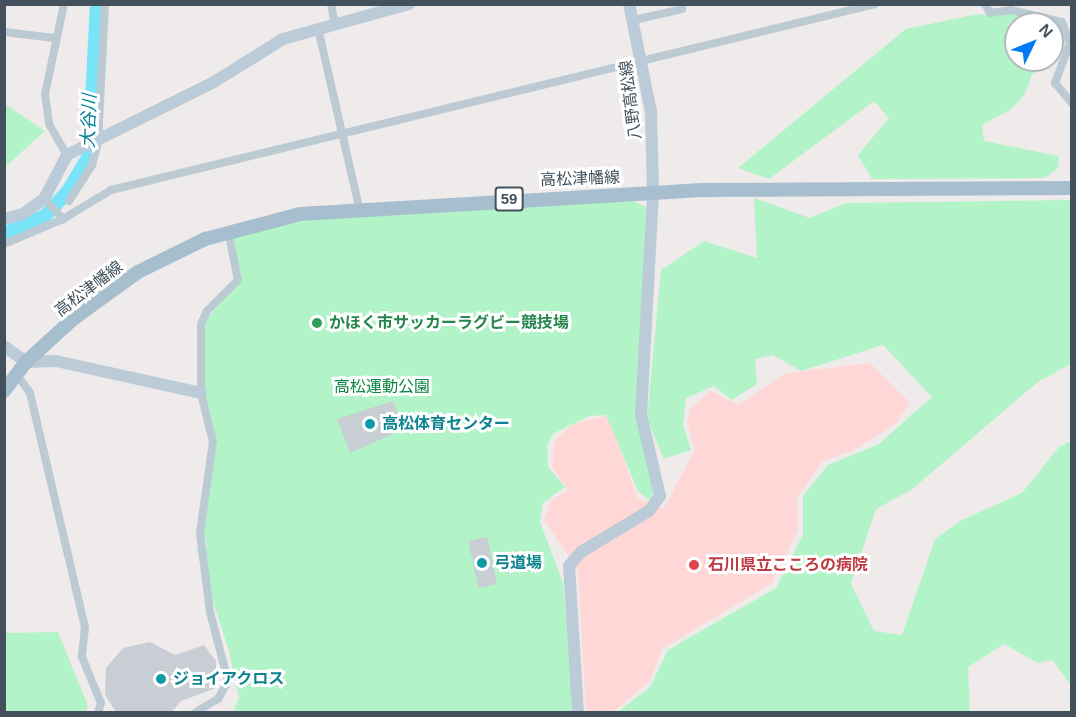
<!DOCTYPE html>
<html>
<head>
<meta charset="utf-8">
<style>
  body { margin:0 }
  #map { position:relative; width:1076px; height:717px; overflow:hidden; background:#efebeb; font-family:Arial,"Noto Sans JP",sans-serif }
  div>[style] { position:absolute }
  .medical>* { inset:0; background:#fed7d6 }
  .green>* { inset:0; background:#b2f4c8 }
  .river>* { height:14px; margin:-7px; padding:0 7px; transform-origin:7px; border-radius:7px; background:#79e4f7 }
  .building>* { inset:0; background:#c9ced5; transform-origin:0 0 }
  .street>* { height:8px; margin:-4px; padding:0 4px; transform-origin:4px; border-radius:4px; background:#bccad3 }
  .secondary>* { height:12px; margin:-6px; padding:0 6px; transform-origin:6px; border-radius:6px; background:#bbcbd8 }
  .primary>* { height:14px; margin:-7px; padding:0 7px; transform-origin:7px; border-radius:7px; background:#a7becf }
  .dots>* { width:16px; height:16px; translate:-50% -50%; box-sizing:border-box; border:3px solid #fff; border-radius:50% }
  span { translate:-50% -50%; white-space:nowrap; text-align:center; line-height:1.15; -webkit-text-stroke:6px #fff; paint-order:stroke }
  .shield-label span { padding:2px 4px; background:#fff; border:2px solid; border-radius:4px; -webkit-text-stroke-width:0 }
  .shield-label { font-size:15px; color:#42515b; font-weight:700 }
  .street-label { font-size:16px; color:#42515b }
  .leisure-label { font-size:16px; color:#27864d; font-weight:700 }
  .left { translate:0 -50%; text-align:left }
  .park-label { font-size:16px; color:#0b8440 }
  .culture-label { font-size:16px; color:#0d838f; font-weight:700 }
  .health-label { font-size:16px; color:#be3a42; font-weight:700 }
  .water-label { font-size:18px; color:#038298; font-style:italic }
  .frame { position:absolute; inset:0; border:6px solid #42515b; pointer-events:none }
  .north { position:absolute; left:1004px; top:12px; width:60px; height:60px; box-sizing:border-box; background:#fff; border:2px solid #b3b9bd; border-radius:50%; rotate:47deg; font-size:16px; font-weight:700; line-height:24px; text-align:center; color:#42515b }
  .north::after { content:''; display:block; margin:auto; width:21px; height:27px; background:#027af2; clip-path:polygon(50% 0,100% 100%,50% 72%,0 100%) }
</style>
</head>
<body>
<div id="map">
  <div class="medical">
    <i style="clip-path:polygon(870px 363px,910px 403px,896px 423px,854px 450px,823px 461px,797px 497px,798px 530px,772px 583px,662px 649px,650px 681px,613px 712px,586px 712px,578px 570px,544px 520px,551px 501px,568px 490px,552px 466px,555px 441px,571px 425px,607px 415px,638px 499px,664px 508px,695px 450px,687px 422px,691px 408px,710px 391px,739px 405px,786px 373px)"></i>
  </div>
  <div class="green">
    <i style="clip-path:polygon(evenodd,1017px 12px,1060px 25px,1066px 36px,1064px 49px,1057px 62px,1032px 74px,1025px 94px,1010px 110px,982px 125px,984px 141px,1059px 156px,1058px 168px,1045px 178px,872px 179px,858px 155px,889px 118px,874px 101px,769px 179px,738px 168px,906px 29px,973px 15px,1017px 12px,1016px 24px,1052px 24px,1052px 60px,1016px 60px,1016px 24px)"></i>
    <i style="clip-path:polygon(5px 104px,45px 131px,5px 167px,4px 104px)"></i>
    <i style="clip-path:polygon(754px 198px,810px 218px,846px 203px,1071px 200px,1071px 364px,1039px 381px,911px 490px,876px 509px,851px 584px,874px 631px,902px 635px,935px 539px,962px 520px,1022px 493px,1059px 447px,1071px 441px,1071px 685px,1052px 660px,1038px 663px,1004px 644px,968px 667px,970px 712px,618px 712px,650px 687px,668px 650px,776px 588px,803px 535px,803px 496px,828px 465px,879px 444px,932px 397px,883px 345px,801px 371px,773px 355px,755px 359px,757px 384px,732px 400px,714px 386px,686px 398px,683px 424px,691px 450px,664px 459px,647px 419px,661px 270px,704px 241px,757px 258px)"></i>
    <i style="clip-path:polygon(632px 200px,646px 207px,639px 363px,655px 484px,651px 501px,638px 491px,606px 415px,590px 416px,554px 433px,547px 445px,548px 467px,565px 487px,543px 503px,540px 522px,563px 583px,574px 712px,233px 712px,239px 698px,229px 651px,196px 549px,207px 547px,203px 529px,216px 443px,204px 399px,203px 324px,242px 277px,231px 236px,325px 217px)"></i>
    <i style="clip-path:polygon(58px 632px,88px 706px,85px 712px,5px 712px,5px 633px)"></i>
  </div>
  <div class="river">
    <i style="left:4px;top:234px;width:45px;rotate:-23.7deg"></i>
    <i style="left:45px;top:216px;width:34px;rotate:-47deg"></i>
    <i style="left:68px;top:191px;width:41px;rotate:-59deg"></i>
    <i style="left:89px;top:156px;width:152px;rotate:-87deg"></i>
  </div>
  <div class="building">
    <i style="clip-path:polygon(393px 401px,404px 429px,350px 453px,337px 419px)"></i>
    <i style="left:487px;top:537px;width:48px;height:19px;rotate:78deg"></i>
    <i style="clip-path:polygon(150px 642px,175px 655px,204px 645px,216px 661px,216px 688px,181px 701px,172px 712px,116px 712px,105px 695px,106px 668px,123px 648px)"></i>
  </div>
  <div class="street">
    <i style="left:64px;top:4px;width:92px;rotate:101.9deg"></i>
    <i style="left:45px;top:94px;width:30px;rotate:82deg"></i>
    <i style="left:49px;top:124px;width:36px;rotate:60deg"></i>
    <i style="left:331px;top:4px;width:20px;rotate:79deg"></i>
    <i style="left:985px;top:4px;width:10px;rotate:61deg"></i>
    <i style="left:990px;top:13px;width:21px;rotate:-8deg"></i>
    <i style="left:1011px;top:10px;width:52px;rotate:13.2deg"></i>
    <i style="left:1062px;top:22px;width:22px;rotate:69deg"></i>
    <i style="left:1070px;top:43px;width:43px;rotate:110.6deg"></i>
    <i style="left:1055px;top:83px;width:26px;rotate:50deg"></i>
    <i style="left:634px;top:20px;width:49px;rotate:-12.9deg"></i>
    <i style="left:682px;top:9px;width:5px;rotate:-101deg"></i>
    <i style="left:318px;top:28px;width:184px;rotate:77.1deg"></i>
    <i style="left:4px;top:32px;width:51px;rotate:6.7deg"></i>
    <i style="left:44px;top:199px;width:28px;rotate:46deg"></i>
    <i style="left:63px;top:219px;width:56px;rotate:-31.1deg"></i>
    <i style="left:111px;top:190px;width:786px;rotate:-13.68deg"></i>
    <i style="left:69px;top:201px;width:43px;rotate:-57.4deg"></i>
    <i style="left:92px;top:165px;width:24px;rotate:-75deg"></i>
    <i style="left:98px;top:142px;width:138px;rotate:-87.1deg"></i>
    <i style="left:4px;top:244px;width:64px;rotate:-23deg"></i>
    <i style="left:17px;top:375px;width:22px;rotate:54deg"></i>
    <i style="left:30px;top:393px;width:240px;rotate:76.8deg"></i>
    <i style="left:85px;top:627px;width:30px;rotate:96deg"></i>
    <i style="left:82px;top:657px;width:50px;rotate:67.6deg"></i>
    <i style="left:101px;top:703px;width:9px;rotate:108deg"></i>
    <i style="left:196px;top:712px;width:26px;rotate:-31deg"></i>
    <i style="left:218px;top:699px;width:21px;rotate:-61deg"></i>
    <i style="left:228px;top:681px;width:71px;rotate:-104.6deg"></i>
    <i style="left:210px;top:612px;width:80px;rotate:-97.2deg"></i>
    <i style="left:200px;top:533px;width:92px;rotate:-81.9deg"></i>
    <i style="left:213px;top:442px;width:50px;rotate:-103.8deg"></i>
    <i style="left:201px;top:393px;width:69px;rotate:-90deg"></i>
    <i style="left:201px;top:324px;width:14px;rotate:-65deg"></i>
    <i style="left:207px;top:311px;width:44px;rotate:-45deg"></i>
    <i style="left:238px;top:280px;width:50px;rotate:-101.5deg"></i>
  </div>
  <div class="secondary">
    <i style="left:4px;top:219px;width:20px;rotate:-15deg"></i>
    <i style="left:23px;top:214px;width:26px;rotate:-36deg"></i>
    <i style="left:44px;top:199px;width:50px;rotate:-62.4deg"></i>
    <i style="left:67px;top:155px;width:164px;rotate:-26.4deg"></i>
    <i style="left:214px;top:82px;width:81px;rotate:-31.9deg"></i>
    <i style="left:283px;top:39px;width:131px;rotate:-15.5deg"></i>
    <i style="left:4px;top:346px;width:27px;rotate:36deg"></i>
    <i style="left:26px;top:362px;width:30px;rotate:-2deg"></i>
    <i style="left:56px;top:361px;width:148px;rotate:12.4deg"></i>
    <i style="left:578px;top:712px;width:146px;rotate:-93.5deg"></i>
    <i style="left:569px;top:566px;width:18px;rotate:-49deg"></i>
    <i style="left:581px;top:552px;width:79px;rotate:-31.1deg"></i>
    <i style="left:649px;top:511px;width:19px;rotate:-54deg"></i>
    <i style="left:660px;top:496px;width:83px;rotate:-103.2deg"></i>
    <i style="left:641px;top:415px;width:222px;rotate:-86.9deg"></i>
    <i style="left:653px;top:193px;width:81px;rotate:-91.4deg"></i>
    <i style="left:651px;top:112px;width:110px;rotate:-101.5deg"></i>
  </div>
  <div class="primary">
    <i style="left:4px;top:391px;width:36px;rotate:-53deg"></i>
    <i style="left:26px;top:362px;width:64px;rotate:-42.5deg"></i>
    <i style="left:73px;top:319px;width:80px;rotate:-35.9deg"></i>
    <i style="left:138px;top:272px;width:75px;rotate:-26.2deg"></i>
    <i style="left:205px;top:239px;width:98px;rotate:-14.7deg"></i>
    <i style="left:300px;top:214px;width:403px;rotate:-3.4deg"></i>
    <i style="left:702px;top:190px;width:370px;rotate:-0.3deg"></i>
  </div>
  <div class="dots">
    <i style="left:317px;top:323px;background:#2e9e5b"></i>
    <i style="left:370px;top:424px;background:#0f9aa8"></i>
    <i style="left:482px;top:563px;background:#0f9aa8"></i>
    <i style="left:694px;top:565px;background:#e0444e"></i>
    <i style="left:161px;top:679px;background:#0f9aa8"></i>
  </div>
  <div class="shield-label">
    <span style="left:509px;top:199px">59</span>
  </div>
  <div class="street-label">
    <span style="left:631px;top:100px;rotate:-97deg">八野高松線</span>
    <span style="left:580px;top:179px;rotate:-2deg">高松津幡線</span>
    <span style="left:89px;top:289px;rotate:-37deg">高松津幡線</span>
  </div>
  <div class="leisure-label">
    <span class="left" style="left:329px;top:323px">かほく市サッカーラグビー競技場</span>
  </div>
  <div class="park-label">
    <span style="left:382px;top:387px">高松運動公園</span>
  </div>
  <div class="culture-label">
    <span class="left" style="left:382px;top:424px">高松体育センター</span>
    <span class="left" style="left:494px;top:563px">弓道場</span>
    <span class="left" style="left:173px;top:679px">ジョイアクロス</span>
  </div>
  <div class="health-label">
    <span class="left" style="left:708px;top:565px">石川県立こころの病院</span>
  </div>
  <div class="water-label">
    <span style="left:89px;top:121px;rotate:-88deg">大谷川</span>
  </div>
  <div class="frame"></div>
  <div class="north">N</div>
</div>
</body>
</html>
